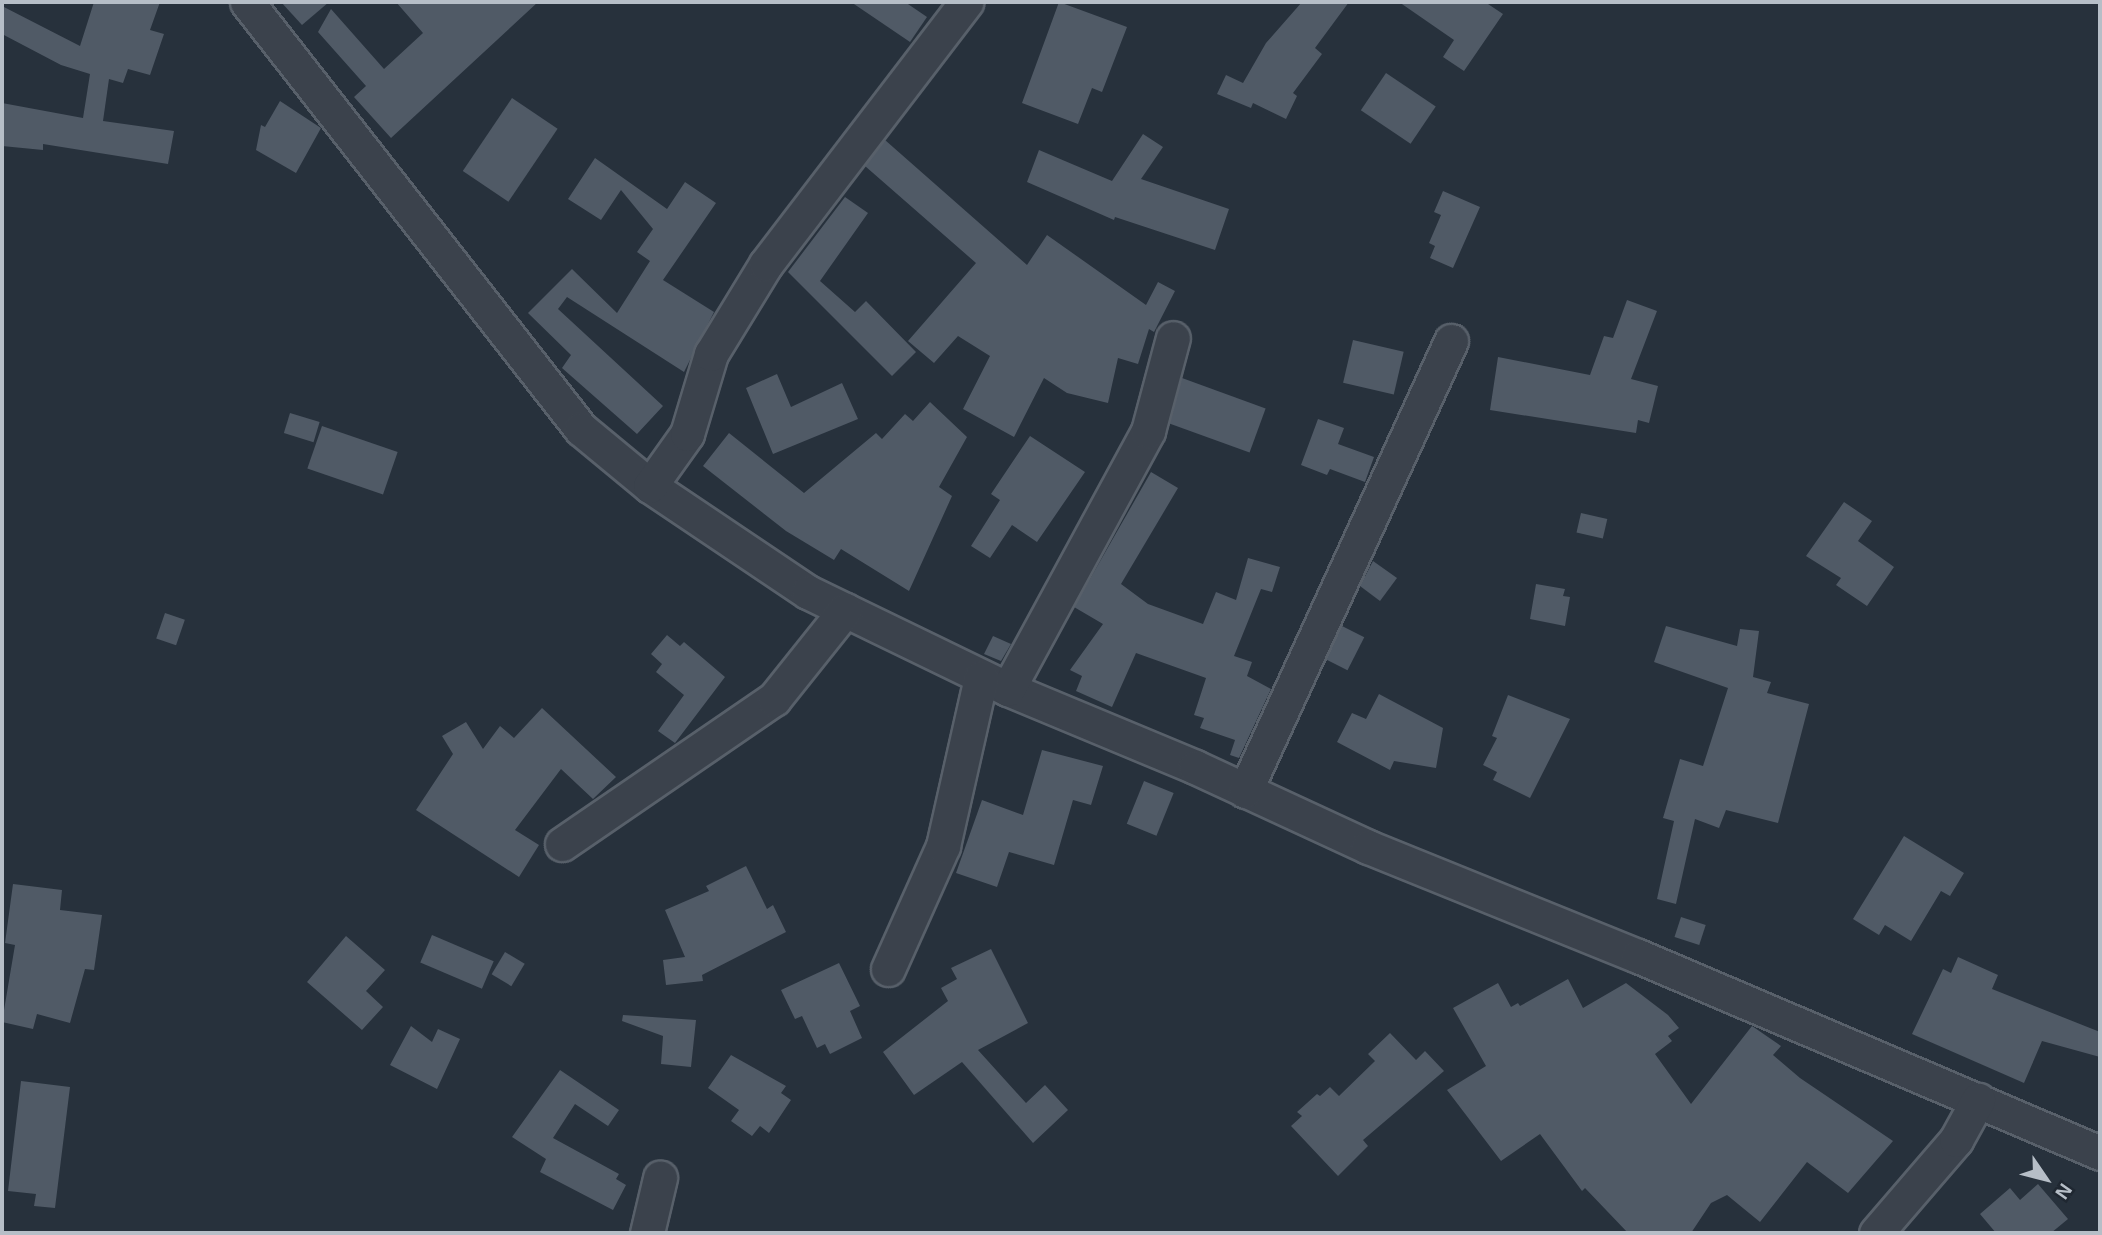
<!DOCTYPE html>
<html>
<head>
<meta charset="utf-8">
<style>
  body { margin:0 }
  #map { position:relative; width:2102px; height:1235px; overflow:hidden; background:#27313c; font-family:Arial,sans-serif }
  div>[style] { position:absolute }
  .building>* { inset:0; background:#505a66; transform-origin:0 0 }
  .roads { filter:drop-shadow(2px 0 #58606a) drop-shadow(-2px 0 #58606a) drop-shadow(0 2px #58606a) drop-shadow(0 -2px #58606a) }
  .minor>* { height:33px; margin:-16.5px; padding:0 16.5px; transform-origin:16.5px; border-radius:16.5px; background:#3b424c }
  span { translate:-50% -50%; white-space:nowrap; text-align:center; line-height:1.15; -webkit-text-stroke:6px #1f2731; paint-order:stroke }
  .frame { position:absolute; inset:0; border:4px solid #b6bec7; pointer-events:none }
  .north { position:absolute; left:2011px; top:1144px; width:70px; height:70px; -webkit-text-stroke:5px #1f2731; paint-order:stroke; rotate:125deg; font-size:19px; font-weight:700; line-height:28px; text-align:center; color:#b6bec7 }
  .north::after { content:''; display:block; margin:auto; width:24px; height:32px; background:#b6bec7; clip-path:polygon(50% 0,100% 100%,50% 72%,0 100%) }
</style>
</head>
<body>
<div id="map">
  <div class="building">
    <i style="clip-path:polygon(94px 2px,160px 2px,150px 30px,164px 34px,150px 75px,128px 69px,123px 83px,109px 79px,103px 121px,174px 131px,168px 164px,43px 144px,43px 150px,2px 146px,2px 103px,83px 118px,90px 74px,61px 65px,2px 34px,2px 6px,80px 46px)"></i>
    <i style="clip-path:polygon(281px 2px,329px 2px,302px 25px)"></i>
    <i style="clip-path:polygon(396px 2px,538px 2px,391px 138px,354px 97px,366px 86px,318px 32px,331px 9px,384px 69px,423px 33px)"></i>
    <i style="clip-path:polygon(851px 2px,905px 2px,927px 17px,910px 42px)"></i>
    <i style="clip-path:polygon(1059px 2px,1127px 27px,1102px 92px,1092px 88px,1078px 124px,1022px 103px)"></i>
    <i style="clip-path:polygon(1302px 2px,1349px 2px,1315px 48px,1322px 54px,1293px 93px,1297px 96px,1286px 119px,1253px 103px,1251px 108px,1217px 94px,1226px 75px,1243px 83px,1266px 43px)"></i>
    <i style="clip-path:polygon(1399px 2px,1485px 2px,1503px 14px,1464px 71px,1443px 57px,1454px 40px)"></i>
    <i style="left:1386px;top:73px;width:60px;height:45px;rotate:34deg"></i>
    <i style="left:512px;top:98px;width:55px;height:88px;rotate:34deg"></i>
    <i style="clip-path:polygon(280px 101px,321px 128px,296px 173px,256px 150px,261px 125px,265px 127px)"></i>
    <i style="clip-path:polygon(1143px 134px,1163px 147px,1141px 179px,1229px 209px,1215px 250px,1115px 217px,1114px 220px,1027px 182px,1039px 150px,1112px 181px)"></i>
    <i style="clip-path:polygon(885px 140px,1027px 265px,1047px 235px,1146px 305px,1158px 282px,1175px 291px,1154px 332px,1149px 329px,1138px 364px,1118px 358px,1108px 403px,1067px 393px,1044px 378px,1014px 437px,963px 409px,990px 356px,958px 336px,934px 363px,908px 341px,976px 263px,865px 166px)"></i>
    <i style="clip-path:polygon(595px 158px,667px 209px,685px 182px,716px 203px,663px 280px,714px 312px,684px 372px,567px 297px,558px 309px,663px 406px,637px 434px,562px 368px,571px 355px,528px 313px,572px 269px,617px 313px,650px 261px,637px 252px,653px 229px,621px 190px,601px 220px,568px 199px)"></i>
    <i style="clip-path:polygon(1443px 191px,1480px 207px,1453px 268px,1430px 258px,1435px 246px,1429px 243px,1441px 215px,1434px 212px)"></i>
    <i style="clip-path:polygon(845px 197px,868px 213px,820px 281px,855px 312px,866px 301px,916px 352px,892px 376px,788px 272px)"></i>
    <i style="clip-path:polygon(1627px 300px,1657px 311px,1631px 379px,1658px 386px,1649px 423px,1638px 420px,1636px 433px,1490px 410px,1498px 357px,1590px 375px,1604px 336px,1613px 338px)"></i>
    <i style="left:1353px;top:340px;width:52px;height:44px;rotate:13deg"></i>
    <i style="clip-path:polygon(777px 374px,791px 407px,842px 383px,858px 419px,773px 454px,746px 388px)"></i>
    <i style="left:1182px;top:378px;width:89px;height:47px;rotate:20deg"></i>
    <i style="clip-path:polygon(930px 402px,967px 437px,939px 487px,952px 496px,909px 591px,841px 549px,834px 560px,786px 531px,703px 466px,729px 433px,804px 493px,876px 433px,882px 439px,905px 414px,913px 421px)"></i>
    <i style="left:290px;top:413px;width:31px;height:21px;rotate:17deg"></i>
    <i style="clip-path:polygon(1318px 419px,1344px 428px,1338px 444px,1374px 457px,1365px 482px,1330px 469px,1327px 475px,1301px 465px)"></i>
    <i style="left:322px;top:426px;width:80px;height:45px;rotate:19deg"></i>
    <i style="clip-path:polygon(1030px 436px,1085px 472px,1037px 542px,1012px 525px,990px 558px,971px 546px,1000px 500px,991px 494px)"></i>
    <i style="clip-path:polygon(1151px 472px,1178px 488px,1121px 584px,1148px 604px,1203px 624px,1216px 592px,1236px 600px,1248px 558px,1280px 567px,1272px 592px,1261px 589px,1234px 656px,1252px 662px,1247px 676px,1271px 689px,1239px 758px,1230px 755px,1235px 740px,1200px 728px,1204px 718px,1194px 715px,1206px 678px,1136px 653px,1112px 707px,1076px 691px,1082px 676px,1070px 670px,1103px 624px,1074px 607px)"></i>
    <i style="clip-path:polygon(1844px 502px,1872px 521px,1858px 541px,1894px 567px,1867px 606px,1836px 585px,1841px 578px,1806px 556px)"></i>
    <i style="left:1581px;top:513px;width:27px;height:20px;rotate:13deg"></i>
    <i style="clip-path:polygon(1373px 561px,1397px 578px,1380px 601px,1360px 586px)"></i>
    <i style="clip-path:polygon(1536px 584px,1565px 589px,1563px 596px,1570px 597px,1565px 626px,1530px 619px)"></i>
    <i style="left:165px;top:613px;width:21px;height:27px;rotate:19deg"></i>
    <i style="left:1342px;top:626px;width:25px;height:37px;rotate:27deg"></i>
    <i style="clip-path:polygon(1666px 626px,1737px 646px,1740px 629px,1759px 631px,1753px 677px,1771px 682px,1767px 693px,1809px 704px,1778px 823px,1726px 810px,1719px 828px,1695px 819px,1676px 904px,1657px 899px,1674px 821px,1663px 818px,1680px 759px,1703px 766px,1728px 688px,1654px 662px)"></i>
    <i style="clip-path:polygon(667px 635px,680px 646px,684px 642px,725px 677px,675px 743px,658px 731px,684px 695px,656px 672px,662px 664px,651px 654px)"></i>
    <i style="clip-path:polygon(993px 636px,1011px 644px,1001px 661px,984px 654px)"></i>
    <i style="clip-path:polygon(1379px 694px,1443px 728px,1436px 768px,1394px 761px,1390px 770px,1337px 742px,1352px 713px,1366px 719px)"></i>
    <i style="clip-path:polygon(1508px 695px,1570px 719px,1530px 798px,1493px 780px,1497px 772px,1483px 765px,1497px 738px,1492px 736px)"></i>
    <i style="clip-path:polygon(542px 708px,616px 777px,593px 799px,561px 769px,515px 830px,539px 845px,519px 877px,416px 810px,453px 754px,442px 736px,466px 722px,483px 749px,500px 726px,514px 738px)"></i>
    <i style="clip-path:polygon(1042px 750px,1103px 766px,1091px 805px,1073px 800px,1054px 865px,1009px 852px,997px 887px,956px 873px,982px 800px,1023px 815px)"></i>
    <i style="left:1144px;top:781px;width:32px;height:46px;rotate:22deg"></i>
    <i style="clip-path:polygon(1904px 836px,1964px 873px,1950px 896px,1941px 891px,1911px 941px,1885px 925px,1879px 935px,1853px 919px)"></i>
    <i style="clip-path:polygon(746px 866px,767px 909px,773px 905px,786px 932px,702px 975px,703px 981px,666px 985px,663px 960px,685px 957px,665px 910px,709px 891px,706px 886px)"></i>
    <i style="clip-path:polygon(13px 884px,62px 890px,60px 910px,102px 915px,94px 970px,85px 969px,70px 1023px,37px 1014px,33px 1029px,2px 1022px,15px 945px,5px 943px)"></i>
    <i style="left:1681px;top:917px;width:26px;height:21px;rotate:18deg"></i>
    <i style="left:432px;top:935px;width:67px;height:30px;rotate:23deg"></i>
    <i style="clip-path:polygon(346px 936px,385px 970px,366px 991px,383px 1007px,362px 1030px,307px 982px)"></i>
    <i style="clip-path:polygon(991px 949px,1028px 1023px,978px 1050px,1026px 1103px,1045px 1085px,1068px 1110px,1033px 1143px,962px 1062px,914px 1095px,883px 1052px,948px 1001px,941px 988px,957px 979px,951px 968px)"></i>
    <i style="left:505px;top:952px;width:23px;height:26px;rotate:31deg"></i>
    <i style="clip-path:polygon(1958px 957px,1998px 975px,1992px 989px,2100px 1032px,2100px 1057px,2042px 1041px,2024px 1083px,1912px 1034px,1943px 969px,1951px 973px)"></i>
    <i style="clip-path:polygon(839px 963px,860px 1006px,850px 1011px,862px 1038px,830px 1054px,825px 1044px,817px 1048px,802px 1016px,795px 1019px,781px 990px)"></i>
    <i style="clip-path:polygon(1568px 979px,1583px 1008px,1626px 983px,1668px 1015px,1679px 1028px,1668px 1036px,1672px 1041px,1655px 1054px,1691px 1104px,1752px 1026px,1781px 1046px,1773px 1055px,1800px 1078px,1893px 1141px,1848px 1193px,1807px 1162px,1760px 1222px,1727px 1195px,1711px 1203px,1691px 1233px,1628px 1233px,1585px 1188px,1582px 1191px,1540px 1134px,1501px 1161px,1447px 1090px,1486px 1066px,1453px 1008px,1498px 983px,1511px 1007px,1518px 1003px,1520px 1006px)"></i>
    <i style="clip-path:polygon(623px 1015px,696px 1020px,691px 1067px,661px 1064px,663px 1036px,622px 1021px)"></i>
    <i style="clip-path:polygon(411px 1026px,432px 1042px,438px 1029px,460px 1039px,437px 1089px,390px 1065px)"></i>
    <i style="clip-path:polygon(1390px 1033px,1416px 1060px,1425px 1051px,1444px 1071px,1363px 1140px,1368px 1146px,1338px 1176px,1291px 1126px,1302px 1116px,1297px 1112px,1317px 1094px,1320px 1096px,1330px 1087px,1339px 1096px,1375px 1061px,1368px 1054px)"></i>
    <i style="clip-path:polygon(731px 1055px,786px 1086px,781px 1093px,791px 1100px,769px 1133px,760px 1126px,752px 1136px,731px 1121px,739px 1110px,708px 1088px)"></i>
    <i style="clip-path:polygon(560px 1070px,619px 1110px,608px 1126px,575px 1104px,553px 1138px,619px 1174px,616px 1179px,626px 1185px,613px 1210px,540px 1172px,546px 1159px,512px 1137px)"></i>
    <i style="clip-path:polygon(21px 1081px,70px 1087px,55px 1208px,34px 1206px,36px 1194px,8px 1191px)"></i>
    <i style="clip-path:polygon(2038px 1184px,2068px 1219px,2051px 1233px,1996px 1233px,1980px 1214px,2010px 1188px,2020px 1200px)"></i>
  </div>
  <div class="roads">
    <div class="minor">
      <i style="left:247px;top:2px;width:542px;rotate:51.97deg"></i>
      <i style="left:581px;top:429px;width:89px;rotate:39.6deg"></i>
      <i style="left:650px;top:486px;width:190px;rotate:33.9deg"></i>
      <i style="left:808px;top:592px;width:222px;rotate:25.9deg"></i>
      <i style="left:1008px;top:689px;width:203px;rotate:22.6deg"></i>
      <i style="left:1195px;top:767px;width:191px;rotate:24.8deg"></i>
      <i style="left:1368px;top:847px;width:291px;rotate:22deg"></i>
      <i style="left:1638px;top:956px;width:502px;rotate:23.09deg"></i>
      <i style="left:650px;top:486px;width:64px;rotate:-54.6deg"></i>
      <i style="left:687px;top:434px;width:84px;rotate:-73.3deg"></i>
      <i style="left:711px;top:354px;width:105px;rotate:-58.6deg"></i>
      <i style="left:766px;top:264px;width:330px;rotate:-52.6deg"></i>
      <i style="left:1008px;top:689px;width:294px;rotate:-61.5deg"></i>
      <i style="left:1148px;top:431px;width:96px;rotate:-75deg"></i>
      <i style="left:1245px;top:791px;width:495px;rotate:-65.4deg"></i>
      <i style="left:562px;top:844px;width:257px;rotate:-34.4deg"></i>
      <i style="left:774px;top:699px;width:114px;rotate:-51.4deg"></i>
      <i style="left:888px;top:969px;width:135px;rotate:-65.9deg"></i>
      <i style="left:943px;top:846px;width:173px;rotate:-77.3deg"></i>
      <i style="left:647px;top:1233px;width:57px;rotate:-76.7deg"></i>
      <i style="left:1876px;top:1233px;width:123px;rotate:-49.3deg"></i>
      <i style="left:1956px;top:1140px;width:46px;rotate:-61.2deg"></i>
    </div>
  </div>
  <div class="frame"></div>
  <div class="north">N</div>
</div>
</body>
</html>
